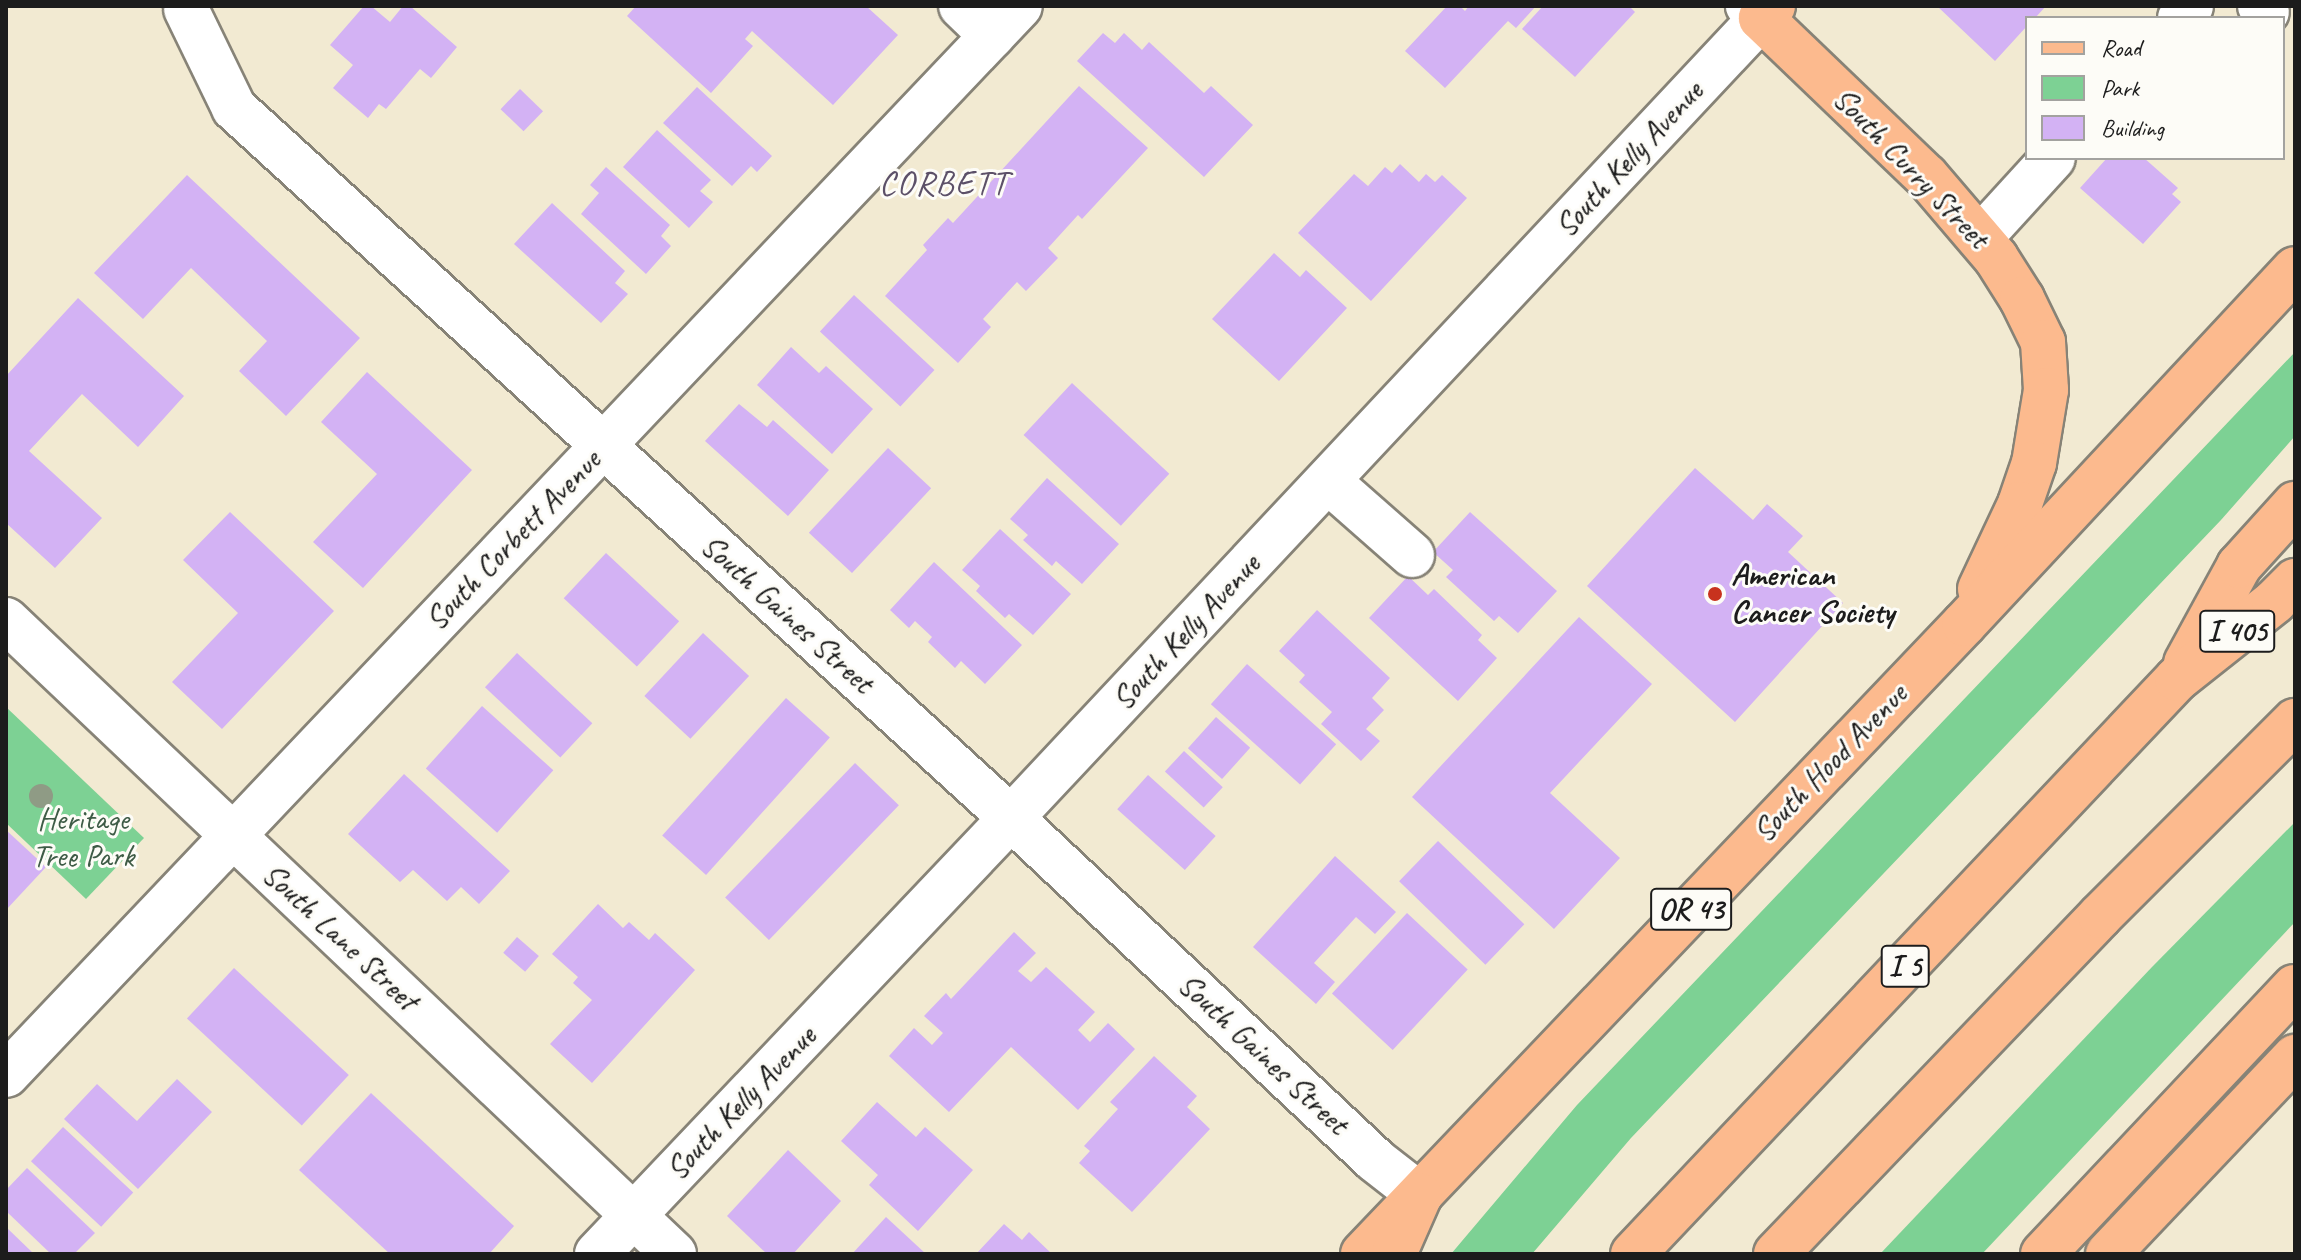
<!DOCTYPE html>
<html>
<head>
<meta charset="utf-8">
<style>
  body { margin:0 }
  #map { position:relative; width:2301px; height:1260px; overflow:hidden; background:#f2ead2; font-family:Caveat,sans-serif }
  div>[style] { position:absolute }
  .green>* { inset:0; background:#7dd194 }
  .building>* { inset:0; background:#d3b2f4; transform-origin:0 0 }
  .roads { filter:drop-shadow(2px 0 #878377) drop-shadow(-2px 0 #878377) drop-shadow(0 2px #878377) drop-shadow(0 -2px #878377) }
  .minor>* { height:44px; margin:-22px; padding:0 22px; transform-origin:22px; border-radius:22px; background:#fff }
  .major>* { height:44px; margin:-22px; padding:0 22px; transform-origin:22px; border-radius:22px; background:#fcba8e }
  .highway>* { height:44px; margin:-22px; padding:0 22px; transform-origin:22px; border-radius:22px; background:#fcba8e }
  .trees>* { width:24px; height:24px; margin:-12px; border-radius:50%; background:#8f9b85 }
  .dots>* { width:22px; height:22px; translate:-50% -50%; box-sizing:border-box; border:4px solid #fdfcf7; border-radius:50% }
  span { translate:-50% -50%; white-space:nowrap; text-align:center; line-height:1.15; -webkit-text-stroke:6px #fdfcf7; paint-order:stroke }
  .shield-label span { padding:2px 6px; background:#fdfcf7; border:2px solid; border-radius:6px; -webkit-text-stroke-width:0 }
  .shield-label { font-size:30px; color:#1c1c1c; font-weight:700 }
  .street-label { font-size:32px; color:#1c1c1c }
  .poi-label { font-size:32px; color:#1c1c1c; font-weight:700 }
  .left { translate:0 -50%; text-align:left }
  .park-label { font-size:32px; color:#3e5b46 }
  .neighbourhood-label { font-size:34px; color:#5c5068; letter-spacing:2px }
  .frame { position:absolute; inset:0; border:8px solid #1c1c1c; pointer-events:none }
  .legend { position:absolute; left:2025px; top:16px; width:260px; height:144px; box-sizing:border-box; background:#fdfcf7; border:2px solid #a3a29f; margin:0; padding:10px 14px; list-style:none; font-size:24px; color:#1c1c1c }
  .legend li { display:flex; align-items:center; gap:16px; height:40px }
  .legend b { width:40px; border:2px solid #a3a29f }
</style>
</head>
<body>
<div id="map">
  <div class="green">
    <i style="clip-path:polygon(2295px 352px,2295px 436px,2221px 520px,1631px 1138px,1532px 1254px,1451px 1254px,1577px 1105px)"></i>
    <i style="clip-path:polygon(6px 707px,144px 838px,86px 899px,6px 823px)"></i>
    <i style="clip-path:polygon(2295px 822px,2295px 922px,1982px 1254px,1880px 1254px,2152px 967px)"></i>
  </div>
  <div class="building">
    <i style="clip-path:polygon(364px 6px,371px 6px,390px 22px,403px 6px,410px 6px,457px 47px,431px 78px,420px 69px,386px 109px,379px 104px,368px 118px,333px 88px,353px 65px,330px 45px)"></i>
    <i style="clip-path:polygon(636px 6px,866px 6px,898px 35px,833px 105px,752px 31px,745px 39px,753px 46px,711px 93px,627px 16px)"></i>
    <i style="clip-path:polygon(1447px 6px,1460px 6px,1465px 11px,1469px 6px,1536px 6px,1516px 28px,1508px 21px,1445px 88px,1405px 51px)"></i>
    <i style="clip-path:polygon(1543px 6px,1629px 6px,1635px 12px,1575px 77px,1522px 29px)"></i>
    <i style="clip-path:polygon(1937px 6px,2046px 6px,2035px 18px,2027px 18px,2027px 26px,1995px 61px)"></i>
    <i style="clip-path:polygon(1103px 33px,1115px 43px,1124px 33px,1142px 50px,1149px 42px,1204px 93px,1211px 86px,1253px 125px,1204px 177px,1077px 61px)"></i>
    <i style="clip-path:polygon(1079px 86px,1148px 148px,1082px 219px,1078px 215px,1048px 248px,1058px 258px,1026px 291px,1017px 282px,983px 319px,991px 327px,958px 363px,885px 296px,927px 250px,923px 245px,948px 218px,953px 223px)"></i>
    <i style="clip-path:polygon(697px 87px,772px 156px,757px 172px,751px 166px,732px 186px,663px 123px)"></i>
    <i style="left:520px;top:89px;width:32px;height:28px;rotate:44deg"></i>
    <i style="clip-path:polygon(657px 130px,711px 180px,700px 191px,713px 202px,689px 228px,623px 167px)"></i>
    <i style="clip-path:polygon(2107px 158px,2144px 158px,2178px 188px,2172px 194px,2181px 202px,2143px 244px,2080px 188px)"></i>
    <i style="clip-path:polygon(1400px 164px,1419px 182px,1426px 174px,1435px 182px,1442px 175px,1467px 198px,1371px 301px,1298px 233px,1354px 174px,1368px 186px,1385px 167px,1392px 173px)"></i>
    <i style="clip-path:polygon(606px 167px,670px 225px,661px 236px,671px 246px,646px 274px,581px 214px,599px 193px,590px 185px)"></i>
    <i style="clip-path:polygon(187px 175px,360px 338px,286px 416px,239px 371px,267px 341px,191px 268px,143px 319px,94px 273px)"></i>
    <i style="clip-path:polygon(552px 203px,625px 271px,615px 283px,628px 294px,601px 323px,514px 244px)"></i>
    <i style="clip-path:polygon(1274px 253px,1300px 277px,1306px 270px,1347px 308px,1279px 381px,1212px 319px)"></i>
    <i style="left:854px;top:295px;width:110px;height:50px;rotate:43deg"></i>
    <i style="clip-path:polygon(78px 298px,184px 396px,138px 447px,82px 394px,29px 451px,102px 518px,55px 568px,6px 523px,6px 376px)"></i>
    <i style="clip-path:polygon(791px 347px,819px 373px,826px 366px,873px 409px,832px 454px,757px 385px)"></i>
    <i style="clip-path:polygon(367px 372px,472px 470px,363px 588px,313px 542px,377px 474px,321px 422px)"></i>
    <i style="left:1072px;top:383px;width:133px;height:71px;rotate:43deg"></i>
    <i style="clip-path:polygon(739px 404px,767px 427px,773px 420px,829px 470px,788px 516px,705px 441px)"></i>
    <i style="left:888px;top:448px;width:59px;height:116px;rotate:43deg"></i>
    <i style="clip-path:polygon(1695px 468px,1753px 520px,1767px 504px,1803px 536px,1788px 552px,1843px 603px,1735px 722px,1587px 586px)"></i>
    <i style="clip-path:polygon(1047px 478px,1119px 544px,1082px 584px,1056px 561px,1052px 566px,1023px 540px,1028px 535px,1010px 519px)"></i>
    <i style="clip-path:polygon(230px 512px,334px 611px,222px 729px,172px 682px,238px 613px,183px 560px)"></i>
    <i style="clip-path:polygon(1470px 512px,1557px 591px,1518px 633px,1499px 616px,1494px 621px,1446px 577px,1453px 570px,1433px 552px)"></i>
    <i style="clip-path:polygon(1000px 529px,1071px 594px,1033px 635px,1009px 614px,1005px 618px,976px 591px,980px 586px,962px 570px)"></i>
    <i style="left:606px;top:553px;width:100px;height:62px;rotate:43deg"></i>
    <i style="clip-path:polygon(934px 562px,1022px 645px,985px 684px,961px 661px,955px 668px,928px 642px,932px 637px,915px 621px,909px 628px,890px 610px)"></i>
    <i style="clip-path:polygon(1408px 576px,1428px 595px,1434px 589px,1482px 635px,1478px 640px,1497px 658px,1458px 701px,1369px 618px)"></i>
    <i style="clip-path:polygon(1317px 610px,1390px 678px,1372px 698px,1384px 710px,1366px 729px,1380px 741px,1361px 761px,1321px 724px,1332px 712px,1299px 682px,1305px 675px,1279px 651px)"></i>
    <i style="clip-path:polygon(1579px 617px,1652px 684px,1550px 793px,1620px 858px,1554px 929px,1412px 797px)"></i>
    <i style="left:703px;top:633px;width:63px;height:86px;rotate:43deg"></i>
    <i style="left:517px;top:653px;width:103px;height:47px;rotate:43deg"></i>
    <i style="left:1247px;top:664px;width:120px;height:54px;rotate:42deg"></i>
    <i style="left:786px;top:698px;width:59px;height:185px;rotate:42deg"></i>
    <i style="left:482px;top:706px;width:96px;height:84px;rotate:42deg"></i>
    <i style="left:1216px;top:717px;width:46px;height:42px;rotate:42deg"></i>
    <i style="left:1184px;top:751px;width:53px;height:28px;rotate:43deg"></i>
    <i style="left:855px;top:763px;width:61px;height:187px;rotate:44deg"></i>
    <i style="clip-path:polygon(404px 774px,510px 871px,479px 904px,461px 887px,447px 901px,413px 870px,400px 882px,348px 834px)"></i>
    <i style="left:1148px;top:775px;width:91px;height:46px;rotate:42deg"></i>
    <i style="clip-path:polygon(6px 830px,46px 867px,6px 910px)"></i>
    <i style="left:1438px;top:841px;width:120px;height:56px;rotate:44deg"></i>
    <i style="clip-path:polygon(1335px 856px,1396px 912px,1375px 934px,1356px 917px,1314px 963px,1335px 982px,1316px 1004px,1253px 947px)"></i>
    <i style="clip-path:polygon(598px 904px,623px 928px,629px 922px,649px 940px,655px 933px,695px 970px,592px 1083px,550px 1044px,592px 1000px,573px 983px,578px 977px,552px 954px)"></i>
    <i style="left:1407px;top:913px;width:83px;height:110px;rotate:43deg"></i>
    <i style="clip-path:polygon(1014px 932px,1036px 953px,1018px 971px,1031px 982px,1046px 967px,1095px 1012px,1078px 1030px,1090px 1042px,1108px 1023px,1135px 1049px,1078px 1110px,1011px 1047px,949px 1112px,889px 1056px,914px 1028px,932px 1045px,943px 1033px,924px 1016px,946px 993px,951px 999px)"></i>
    <i style="left:517px;top:937px;width:29px;height:21px;rotate:41deg"></i>
    <i style="left:234px;top:968px;width:157px;height:69px;rotate:43deg"></i>
    <i style="clip-path:polygon(1154px 1056px,1197px 1096px,1187px 1107px,1210px 1129px,1132px 1212px,1079px 1163px,1090px 1151px,1084px 1146px,1118px 1109px,1110px 1102px)"></i>
    <i style="clip-path:polygon(177px 1079px,212px 1112px,138px 1189px,64px 1119px,97px 1084px,137px 1121px)"></i>
    <i style="clip-path:polygon(371px 1093px,514px 1226px,489px 1254px,390px 1254px,299px 1170px)"></i>
    <i style="clip-path:polygon(877px 1102px,916px 1137px,925px 1127px,973px 1170px,918px 1231px,869px 1185px,878px 1175px,841px 1141px)"></i>
    <i style="left:63px;top:1127px;width:96px;height:47px;rotate:43deg"></i>
    <i style="clip-path:polygon(788px 1150px,841px 1201px,793px 1254px,767px 1254px,727px 1216px)"></i>
    <i style="clip-path:polygon(27px 1168px,95px 1233px,74px 1254px,51px 1254px,6px 1211px,6px 1190px)"></i>
    <i style="clip-path:polygon(886px 1217px,926px 1254px,852px 1254px)"></i>
    <i style="clip-path:polygon(1004px 1224px,1022px 1240px,1029px 1232px,1052px 1254px,976px 1254px)"></i>
    <i style="clip-path:polygon(6px 1227px,34px 1254px,6px 1254px)"></i>
  </div>
  <div class="roads">
    <div class="minor">
      <i style="left:961px;top:6px;width:43px;rotate:44.1deg"></i>
      <i style="left:2260px;top:6px;width:9px;rotate:41deg"></i>
      <i style="left:186px;top:9px;width:110px;rotate:64.1deg"></i>
      <i style="left:234px;top:108px;width:1053px;rotate:42.42deg"></i>
      <i style="left:1011px;top:818px;width:499px;rotate:43.2deg"></i>
      <i style="left:1375px;top:1160px;width:57px;rotate:37.9deg"></i>
      <i style="left:2180px;top:18px;width:16px;rotate:-47deg"></i>
      <i style="left:1980px;top:238px;width:108px;rotate:-47.6deg"></i>
      <i style="left:1328px;top:481px;width:112px;rotate:41.4deg"></i>
      <i style="left:6px;top:620px;width:921px;rotate:43.5deg"></i>
      <i style="left:6px;top:1075px;width:1473px;rotate:-46.51deg"></i>
      <i style="left:597px;top:1254px;width:601px;rotate:-46.48deg"></i>
      <i style="left:1011px;top:818px;width:1097px;rotate:-46.85deg"></i>
      <i style="left:1761px;top:18px;width:18px;rotate:-137deg"></i>
    </div>
    <div class="major">
      <i style="left:1773px;top:6px;width:17px;rotate:135deg"></i>
      <i style="left:1761px;top:18px;width:228px;rotate:43.8deg"></i>
      <i style="left:1926px;top:176px;width:108px;rotate:49.5deg"></i>
      <i style="left:1996px;top:258px;width:49px;rotate:57.6deg"></i>
      <i style="left:2022px;top:299px;width:48px;rotate:64deg"></i>
      <i style="left:2043px;top:342px;width:48px;rotate:86.4deg"></i>
      <i style="left:2046px;top:390px;width:74px;rotate:99.3deg"></i>
      <i style="left:2034px;top:463px;width:43px;rotate:108.9deg"></i>
      <i style="left:2020px;top:504px;width:94px;rotate:115.2deg"></i>
      <i style="left:1363px;top:1254px;width:871px;rotate:-46.35deg"></i>
      <i style="left:1964px;top:624px;width:485px;rotate:-47deg"></i>
      <i style="left:2108px;top:1254px;width:272px;rotate:-46.5deg"></i>
    </div>
    <div class="highway">
      <i style="left:2186px;top:663px;width:111px;rotate:-61.3deg"></i>
      <i style="left:2239px;top:566px;width:84px;rotate:-47.9deg"></i>
      <i style="left:1394px;top:1254px;width:64px;rotate:-66.2deg"></i>
      <i style="left:1633px;top:1254px;width:792px;rotate:-46.59deg"></i>
      <i style="left:2177px;top:679px;width:124px;rotate:-38.4deg"></i>
      <i style="left:2274px;top:602px;width:30px;rotate:-45deg"></i>
      <i style="left:1776px;top:1254px;width:468px;rotate:-46.2deg"></i>
      <i style="left:2100px;top:916px;width:276px;rotate:-45deg"></i>
      <i style="left:2043px;top:1254px;width:367px;rotate:-46.7deg"></i>
    </div>
  </div>
  <div class="trees">
    <i style="left:41px;top:796px"></i>
  </div>
  <div class="dots">
    <i style="left:1715px;top:594px;background:#c8321e"></i>
  </div>
  <div class="shield-label">
    <span style="left:2237px;top:631px">I 405</span>
    <span style="left:1691px;top:909px">OR 43</span>
    <span style="left:1905px;top:966px">I 5</span>
  </div>
  <div class="street-label">
    <span style="left:1629px;top:159px;rotate:-47deg">South Kelly Avenue</span>
    <span style="left:1911px;top:168px;rotate:46deg">South Curry Street</span>
    <span style="left:513px;top:540px;rotate:-46deg">South Corbett Avenue</span>
    <span style="left:787px;top:614px;rotate:42deg">South Gaines Street</span>
    <span style="left:1186px;top:632px;rotate:-47deg">South Kelly Avenue</span>
    <span style="left:1830px;top:763px;rotate:-46deg">South Hood Avenue</span>
    <span style="left:340px;top:937px;rotate:43deg">South Lane Street</span>
    <span style="left:1263px;top:1054px;rotate:43deg">South Gaines Street</span>
    <span style="left:741px;top:1103px;rotate:-46deg">South Kelly Avenue</span>
  </div>
  <div class="poi-label">
    <span class="left" style="left:1731px;top:594px">American<br>Cancer Society</span>
  </div>
  <div class="park-label">
    <span style="left:83px;top:838px">Heritage<br>Tree Park</span>
  </div>
  <div class="neighbourhood-label">
    <span style="left:944px;top:183px">CORBETT</span>
  </div>
  <div class="frame"></div>
  <ul class="legend">
  <li><b style="height:10px;background:#fcba8e"></b>Road</li>
  <li><b style="height:22px;background:#7dd194"></b>Park</li>
  <li><b style="height:22px;background:#d3b2f4"></b>Building</li>
  </ul>
</div>
</body>
</html>
